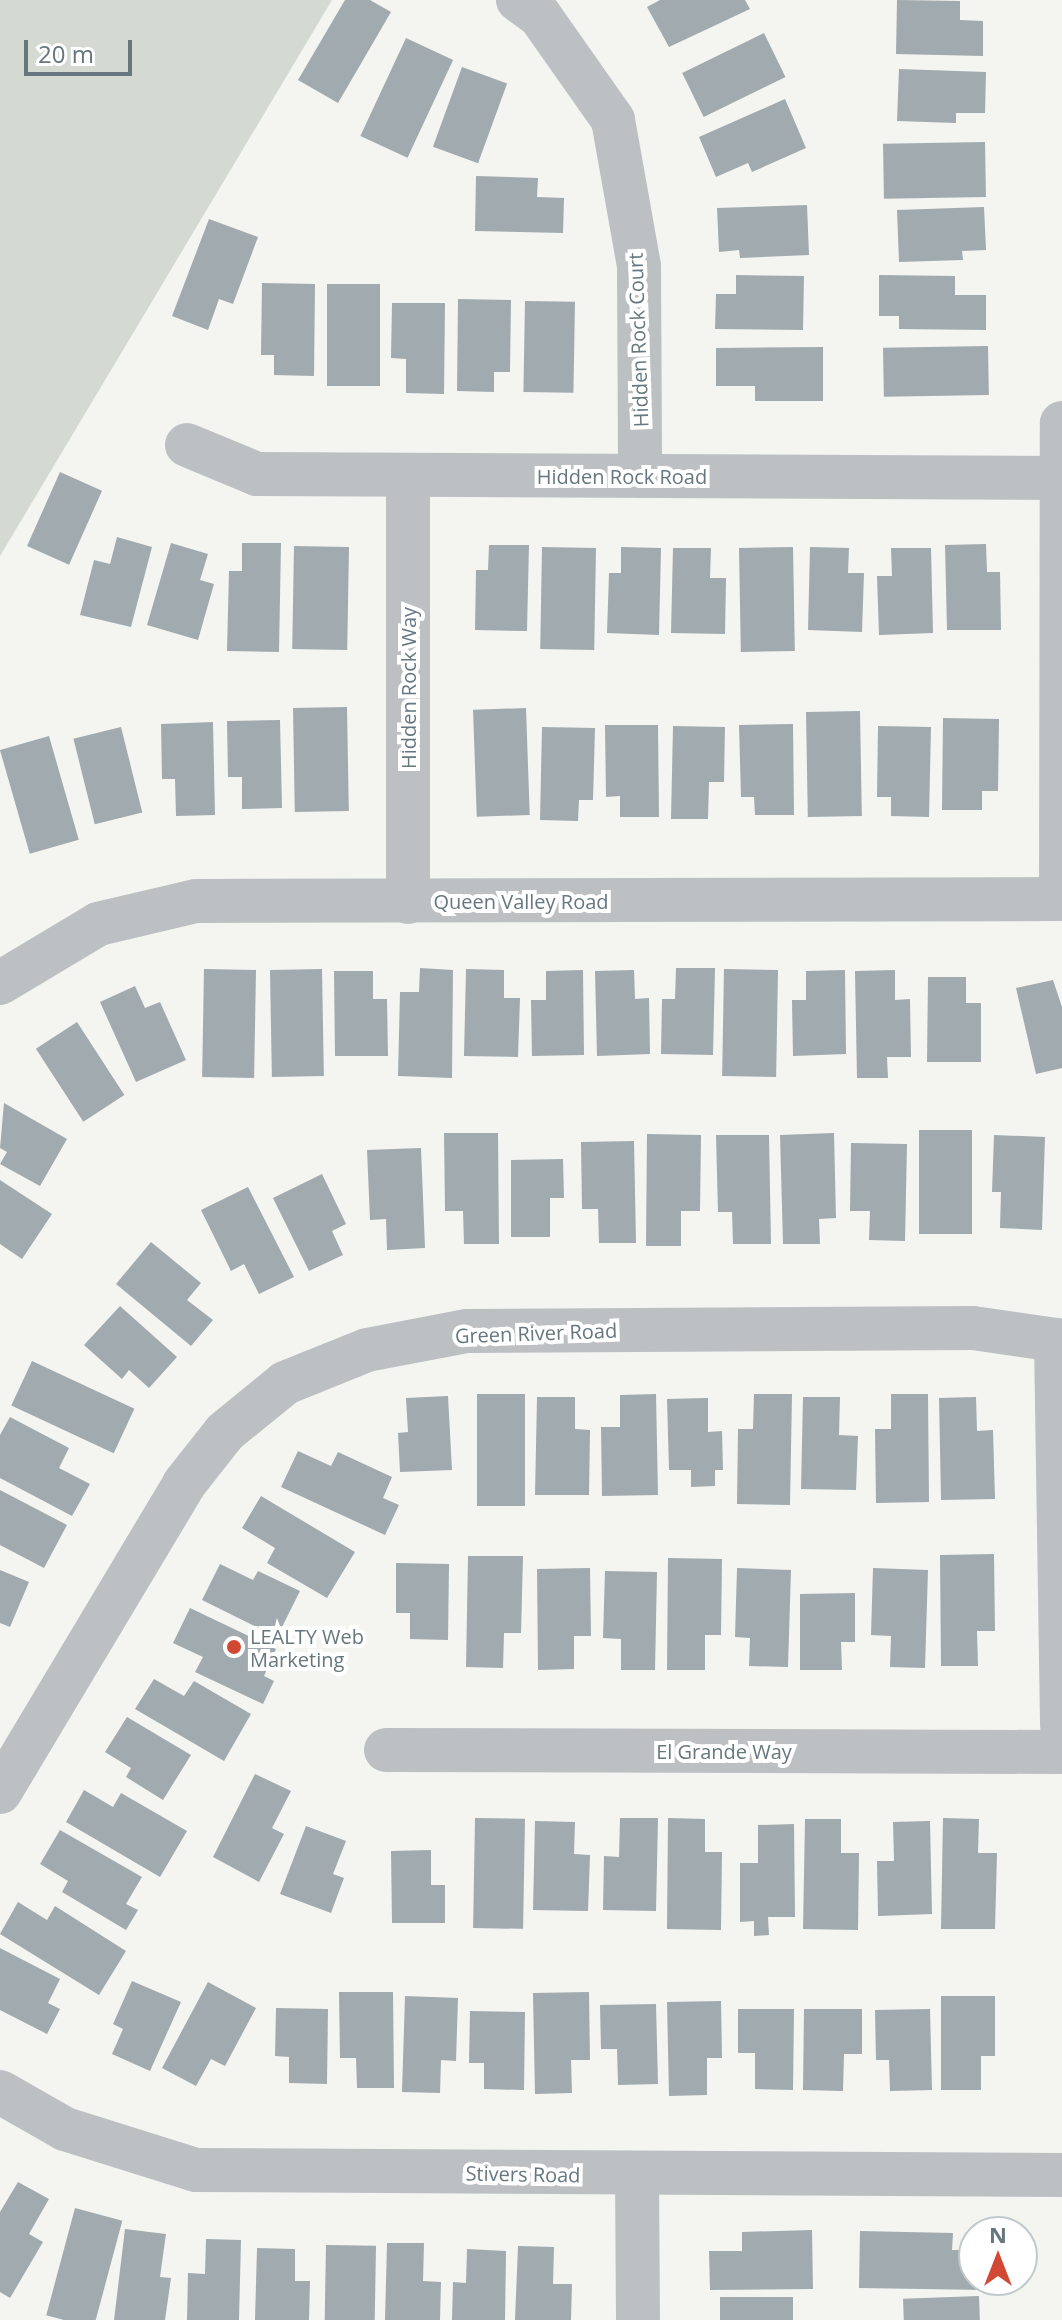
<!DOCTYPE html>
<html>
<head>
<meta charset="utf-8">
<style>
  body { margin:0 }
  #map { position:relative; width:1062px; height:2320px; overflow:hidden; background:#f4f4f1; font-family:"Open Sans",sans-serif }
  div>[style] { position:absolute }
  .green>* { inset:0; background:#d4d9d1 }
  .building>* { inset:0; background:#a1aaae; transform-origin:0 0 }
  .minor>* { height:44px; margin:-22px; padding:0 22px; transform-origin:22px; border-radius:22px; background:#bcc0c3 }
  .dots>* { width:22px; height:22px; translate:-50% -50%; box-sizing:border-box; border:4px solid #fff; border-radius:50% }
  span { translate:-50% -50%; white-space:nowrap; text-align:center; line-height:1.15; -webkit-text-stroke:8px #fff; paint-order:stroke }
  .street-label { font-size:20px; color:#66777f }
  .poi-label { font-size:20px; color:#66777f }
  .left { translate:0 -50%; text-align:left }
  .north { position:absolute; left:958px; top:2216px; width:80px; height:80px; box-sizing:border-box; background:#fff; border:2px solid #c2c9cc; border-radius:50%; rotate:0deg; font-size:22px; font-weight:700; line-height:32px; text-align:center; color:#66777f }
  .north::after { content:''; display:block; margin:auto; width:28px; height:36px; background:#d14935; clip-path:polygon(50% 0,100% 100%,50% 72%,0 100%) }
  .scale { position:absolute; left:24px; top:40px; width:108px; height:36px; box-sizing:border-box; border:4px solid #66777f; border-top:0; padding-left:10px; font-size:24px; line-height:28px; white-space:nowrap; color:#66777f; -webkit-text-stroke:6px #fff; paint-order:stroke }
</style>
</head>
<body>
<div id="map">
  <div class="green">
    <i style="clip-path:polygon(0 0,332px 0,0 556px)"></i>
  </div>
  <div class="building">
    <i style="clip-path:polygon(345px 0,370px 0,391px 12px,338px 103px,298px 80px)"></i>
    <i style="clip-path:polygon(660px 0,745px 0,750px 9px,669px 47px,647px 7px)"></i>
    <i style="clip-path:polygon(897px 0,960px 1px,960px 20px,983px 21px,983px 56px,896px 54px)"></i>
    <i style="left:764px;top:33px;width:49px;height:91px;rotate:64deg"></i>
    <i style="left:406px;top:38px;width:52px;height:108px;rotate:25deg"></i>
    <i style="left:462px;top:67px;width:48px;height:85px;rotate:20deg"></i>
    <i style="clip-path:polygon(899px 69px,986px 72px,985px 113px,956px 113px,956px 123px,897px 121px)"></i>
    <i style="clip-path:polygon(785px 99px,806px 148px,752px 172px,748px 163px,716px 177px,699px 137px)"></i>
    <i style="left:985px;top:142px;width:55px;height:102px;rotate:89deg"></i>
    <i style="clip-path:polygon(476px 176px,538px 178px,537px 197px,564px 198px,563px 233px,475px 231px)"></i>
    <i style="clip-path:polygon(807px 205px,809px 255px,740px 258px,739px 250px,719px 252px,717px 208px)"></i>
    <i style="clip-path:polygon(984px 207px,986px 250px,962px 251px,963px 260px,899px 262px,897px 210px)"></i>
    <i style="clip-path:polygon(209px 219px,258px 237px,233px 304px,219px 299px,208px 330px,172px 316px)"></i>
    <i style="clip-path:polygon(736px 275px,804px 276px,803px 330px,715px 329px,716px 294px,736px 294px)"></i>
    <i style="clip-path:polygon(879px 275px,955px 276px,955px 295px,986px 295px,986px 330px,899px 329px,899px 316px,879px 316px)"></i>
    <i style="clip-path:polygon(262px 283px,315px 284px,314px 376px,274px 375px,274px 355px,261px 355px)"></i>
    <i style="left:327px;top:284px;width:53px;height:102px"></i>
    <i style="clip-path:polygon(458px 299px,511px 300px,510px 372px,494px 372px,494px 392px,457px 391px)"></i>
    <i style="left:525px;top:301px;width:50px;height:91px;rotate:1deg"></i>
    <i style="clip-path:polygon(392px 303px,445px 303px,444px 394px,406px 393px,406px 359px,391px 358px)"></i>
    <i style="left:988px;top:346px;width:49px;height:105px;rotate:89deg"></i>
    <i style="clip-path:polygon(823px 347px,823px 401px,755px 401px,755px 386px,716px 386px,716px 348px)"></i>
    <i style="left:60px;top:472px;width:46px;height:81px;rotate:24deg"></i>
    <i style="clip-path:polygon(117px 537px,152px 547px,131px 627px,80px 615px,94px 560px,110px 564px)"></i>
    <i style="clip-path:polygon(171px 543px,208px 554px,200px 580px,214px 584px,198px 640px,147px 625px)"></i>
    <i style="clip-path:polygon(242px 543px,281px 543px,279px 652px,227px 651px,229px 571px,242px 571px)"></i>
    <i style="clip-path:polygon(986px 544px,987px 572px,1000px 572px,1001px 630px,947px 630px,945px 545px)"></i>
    <i style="clip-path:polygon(489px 545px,529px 545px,527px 631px,475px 630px,476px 570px,488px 570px)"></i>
    <i style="left:294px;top:546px;width:55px;height:103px;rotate:1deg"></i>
    <i style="left:542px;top:547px;width:54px;height:102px;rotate:1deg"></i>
    <i style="clip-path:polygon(621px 547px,661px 548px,659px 635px,607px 633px,609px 573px,621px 573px)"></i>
    <i style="left:793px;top:547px;width:104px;height:54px;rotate:89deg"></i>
    <i style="clip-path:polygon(810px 547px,849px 548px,848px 573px,864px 573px,862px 632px,808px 630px)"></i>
    <i style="clip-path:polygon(673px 548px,711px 548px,710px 578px,726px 578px,725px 634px,671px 633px)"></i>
    <i style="clip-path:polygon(891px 548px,931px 548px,933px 633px,879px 635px,877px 576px,892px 576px)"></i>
    <i style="left:347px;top:707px;width:104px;height:54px;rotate:89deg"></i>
    <i style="left:526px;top:708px;width:107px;height:53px;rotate:88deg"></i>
    <i style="left:860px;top:711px;width:105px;height:54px;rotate:89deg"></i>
    <i style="clip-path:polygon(943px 718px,999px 719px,998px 791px,982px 791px,982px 810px,942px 810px)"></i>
    <i style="clip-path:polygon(280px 720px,282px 808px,242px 809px,242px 777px,228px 777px,227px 721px)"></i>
    <i style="clip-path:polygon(213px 722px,215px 815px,176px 816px,175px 779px,162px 779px,161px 724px)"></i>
    <i style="clip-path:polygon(793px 724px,794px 815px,755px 815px,754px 797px,741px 797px,739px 725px)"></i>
    <i style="clip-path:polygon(605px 725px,658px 725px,659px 817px,620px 817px,620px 796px,606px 797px)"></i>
    <i style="clip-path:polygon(673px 726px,725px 727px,724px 782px,709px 782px,708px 819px,671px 819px)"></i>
    <i style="clip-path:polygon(878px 726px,931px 727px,929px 817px,891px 816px,891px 797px,877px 797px)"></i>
    <i style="left:121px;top:727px;width:88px;height:49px;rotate:76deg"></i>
    <i style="clip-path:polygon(542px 727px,595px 728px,593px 800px,579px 800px,578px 821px,540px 820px)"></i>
    <i style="left:49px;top:736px;width:108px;height:51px;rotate:74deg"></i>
    <i style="clip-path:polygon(420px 968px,453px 970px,452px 1078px,398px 1076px,400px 992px,419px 992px)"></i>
    <i style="clip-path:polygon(676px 968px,715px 968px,713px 1055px,661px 1054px,662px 999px,675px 999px)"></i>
    <i style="left:204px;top:969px;width:52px;height:108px;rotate:1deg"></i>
    <i style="left:322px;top:969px;width:107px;height:52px;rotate:89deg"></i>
    <i style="clip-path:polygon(466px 969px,504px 970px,504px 998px,520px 998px,518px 1057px,464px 1056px)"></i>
    <i style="left:724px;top:969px;width:54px;height:107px;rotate:1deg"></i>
    <i style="clip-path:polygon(583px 970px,584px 1055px,532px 1056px,531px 1000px,546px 1000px,546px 971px)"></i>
    <i style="clip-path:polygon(634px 970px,635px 999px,649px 998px,650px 1054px,597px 1056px,595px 971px)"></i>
    <i style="clip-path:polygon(845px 970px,846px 1054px,793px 1056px,792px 1000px,806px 1000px,806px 971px)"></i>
    <i style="clip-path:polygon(895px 970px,895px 1000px,910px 999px,911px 1057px,887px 1057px,888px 1078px,857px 1078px,855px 971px)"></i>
    <i style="clip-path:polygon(334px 971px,373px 971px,373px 999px,387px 999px,388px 1056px,335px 1056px)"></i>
    <i style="clip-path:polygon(928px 977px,966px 977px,966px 1003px,981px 1003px,981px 1062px,927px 1062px)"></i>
    <i style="clip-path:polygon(1053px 980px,1062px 1007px,1062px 1068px,1036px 1074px,1016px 988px)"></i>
    <i style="clip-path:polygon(135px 986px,145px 1008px,160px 1002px,186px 1060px,136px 1082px,100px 1002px)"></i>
    <i style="left:77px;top:1022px;width:87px;height:49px;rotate:57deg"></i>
    <i style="clip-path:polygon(4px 1103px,67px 1139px,40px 1186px,0 1164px,7px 1152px,0 1148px)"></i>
    <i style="left:919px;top:1130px;width:53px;height:104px"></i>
    <i style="clip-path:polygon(444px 1133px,498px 1133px,499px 1244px,464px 1244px,463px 1211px,445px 1211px)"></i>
    <i style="clip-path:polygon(834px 1133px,836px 1218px,819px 1219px,820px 1244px,783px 1244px,780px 1135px)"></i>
    <i style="clip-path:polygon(647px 1134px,701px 1135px,700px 1211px,681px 1211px,681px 1246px,646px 1246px)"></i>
    <i style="clip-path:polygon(716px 1135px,769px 1135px,771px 1244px,733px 1244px,732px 1212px,718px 1212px)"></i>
    <i style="clip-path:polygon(994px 1135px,1045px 1137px,1042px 1230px,1000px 1228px,1001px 1192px,992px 1192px)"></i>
    <i style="clip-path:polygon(634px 1141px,636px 1243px,599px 1243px,598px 1209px,582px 1209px,581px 1142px)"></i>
    <i style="clip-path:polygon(851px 1143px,907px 1144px,905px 1241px,869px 1240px,870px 1211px,850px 1211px)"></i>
    <i style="clip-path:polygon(421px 1148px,425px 1248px,387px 1250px,386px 1219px,370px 1220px,367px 1150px)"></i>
    <i style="clip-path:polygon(563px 1159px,564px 1198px,550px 1198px,550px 1237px,511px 1237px,511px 1160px)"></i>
    <i style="clip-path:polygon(322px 1174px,346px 1224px,332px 1231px,343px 1255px,309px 1271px,273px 1198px)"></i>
    <i style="clip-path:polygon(0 1180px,52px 1214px,22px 1259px,0 1244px)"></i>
    <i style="clip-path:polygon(248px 1187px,294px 1277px,259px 1294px,244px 1264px,231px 1271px,201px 1210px)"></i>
    <i style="clip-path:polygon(151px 1242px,201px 1283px,187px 1300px,213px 1320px,191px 1346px,116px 1284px)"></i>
    <i style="clip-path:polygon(120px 1306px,177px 1357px,149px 1388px,129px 1370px,122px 1379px,84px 1345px)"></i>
    <i style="left:32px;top:1361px;width:113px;height:49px;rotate:25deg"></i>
    <i style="left:477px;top:1394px;width:48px;height:112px"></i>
    <i style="clip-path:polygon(656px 1394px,658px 1495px,602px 1496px,601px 1427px,620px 1427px,620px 1395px)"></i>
    <i style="clip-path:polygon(754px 1394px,792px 1394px,790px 1505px,737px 1504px,738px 1429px,753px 1429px)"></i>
    <i style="clip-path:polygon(891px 1394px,928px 1394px,929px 1502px,876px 1503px,875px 1429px,891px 1429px)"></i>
    <i style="clip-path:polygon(448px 1396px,452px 1470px,400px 1472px,398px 1433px,408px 1432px,406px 1398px)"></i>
    <i style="clip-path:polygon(537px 1397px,575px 1397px,575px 1429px,590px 1430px,589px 1495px,535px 1495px)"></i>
    <i style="clip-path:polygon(803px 1397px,840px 1397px,839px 1435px,858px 1436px,856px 1490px,801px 1489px)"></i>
    <i style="clip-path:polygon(976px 1397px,977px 1431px,993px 1430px,995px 1499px,941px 1500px,939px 1398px)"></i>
    <i style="clip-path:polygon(708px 1398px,708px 1432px,722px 1431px,723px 1470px,715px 1470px,715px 1486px,691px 1487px,691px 1470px,669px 1470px,667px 1399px)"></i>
    <i style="clip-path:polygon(10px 1417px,69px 1448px,59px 1468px,90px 1484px,72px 1516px,0 1478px,0 1435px)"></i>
    <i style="clip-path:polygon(298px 1451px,331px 1466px,338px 1452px,392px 1477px,383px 1498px,399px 1505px,385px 1535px,281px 1487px)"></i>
    <i style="clip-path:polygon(0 1490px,67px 1525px,44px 1568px,0 1545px)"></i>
    <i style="clip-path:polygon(261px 1496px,355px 1552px,327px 1598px,267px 1563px,275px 1548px,242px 1528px)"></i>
    <i style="clip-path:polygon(994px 1554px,995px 1631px,977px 1631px,978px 1666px,941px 1666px,940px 1555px)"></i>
    <i style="clip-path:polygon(468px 1556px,523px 1556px,521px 1633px,504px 1633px,503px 1668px,466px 1667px)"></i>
    <i style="clip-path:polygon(668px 1558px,722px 1559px,721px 1635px,705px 1635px,705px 1670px,667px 1670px)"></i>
    <i style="clip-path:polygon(396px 1563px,449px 1564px,448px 1640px,410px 1639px,410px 1613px,396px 1613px)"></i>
    <i style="clip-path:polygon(220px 1564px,253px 1580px,258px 1571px,300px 1591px,277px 1637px,202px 1600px)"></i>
    <i style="clip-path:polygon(590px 1568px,591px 1636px,574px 1636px,574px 1669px,538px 1670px,537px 1569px)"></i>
    <i style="clip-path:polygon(737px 1568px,791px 1570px,788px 1667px,749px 1666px,750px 1638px,735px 1637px)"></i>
    <i style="clip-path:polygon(873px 1568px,928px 1570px,925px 1668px,890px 1667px,891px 1636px,871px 1635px)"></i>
    <i style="clip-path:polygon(0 1570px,29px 1582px,10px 1627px,0 1623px)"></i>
    <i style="clip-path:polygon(605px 1571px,657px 1572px,655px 1670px,621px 1670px,621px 1639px,603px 1638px)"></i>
    <i style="clip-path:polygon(855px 1593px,855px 1642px,841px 1642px,842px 1670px,800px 1670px,800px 1594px)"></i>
    <i style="clip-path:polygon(190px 1608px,276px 1649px,264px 1676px,274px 1681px,263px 1704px,195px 1672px,203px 1657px,173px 1643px)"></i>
    <i style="clip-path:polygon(154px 1679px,184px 1696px,194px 1681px,251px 1714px,224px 1761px,135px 1709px)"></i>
    <i style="clip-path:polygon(127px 1717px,191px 1755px,163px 1800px,126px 1777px,131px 1768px,105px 1752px)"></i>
    <i style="clip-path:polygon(255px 1774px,291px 1791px,272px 1828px,284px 1834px,259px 1882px,213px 1857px)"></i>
    <i style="clip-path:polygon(84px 1790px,113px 1807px,121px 1793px,187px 1831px,160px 1877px,66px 1822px)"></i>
    <i style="left:475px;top:1818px;width:50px;height:110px;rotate:1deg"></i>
    <i style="clip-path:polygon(620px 1818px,658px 1818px,656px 1911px,603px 1910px,604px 1856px,619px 1857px)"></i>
    <i style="clip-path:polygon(668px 1818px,705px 1819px,705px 1852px,722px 1852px,721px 1930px,667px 1929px)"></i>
    <i style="clip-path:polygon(943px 1818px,979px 1819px,978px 1853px,997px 1853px,995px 1929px,941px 1929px)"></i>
    <i style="clip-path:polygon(805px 1819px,841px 1819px,841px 1853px,859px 1853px,858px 1930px,803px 1929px)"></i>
    <i style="clip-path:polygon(535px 1821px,575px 1822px,574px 1854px,590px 1855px,588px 1911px,533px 1910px)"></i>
    <i style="clip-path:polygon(930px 1821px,932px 1914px,878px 1916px,877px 1861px,894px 1861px,893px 1822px)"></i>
    <i style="clip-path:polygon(794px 1824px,795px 1917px,768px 1917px,769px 1935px,754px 1936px,754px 1921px,740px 1922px,740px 1863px,758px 1863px,758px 1825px)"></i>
    <i style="clip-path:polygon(306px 1826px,346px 1841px,333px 1874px,344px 1878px,331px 1913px,280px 1894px)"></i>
    <i style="clip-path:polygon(60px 1830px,142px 1877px,126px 1904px,138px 1910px,126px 1930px,62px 1892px,68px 1881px,40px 1864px)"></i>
    <i style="clip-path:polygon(431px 1850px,431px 1885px,445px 1885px,445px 1923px,392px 1923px,391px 1851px)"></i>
    <i style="clip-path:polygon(18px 1902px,47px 1920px,55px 1906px,126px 1951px,99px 1995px,0 1934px)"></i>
    <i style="clip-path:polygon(0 1948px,60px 1979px,48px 2003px,60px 2009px,47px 2034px,0 2010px)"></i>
    <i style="clip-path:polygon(132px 1981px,181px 2002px,150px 2071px,112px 2054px,123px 2029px,113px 2024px)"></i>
    <i style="clip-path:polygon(208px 1982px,256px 2008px,225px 2066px,211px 2059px,196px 2086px,162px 2068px)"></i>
    <i style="clip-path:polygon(339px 1992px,393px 1992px,394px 2088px,357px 2088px,356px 2058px,340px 2058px)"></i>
    <i style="clip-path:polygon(589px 1992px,590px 2060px,571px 2060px,572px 2093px,535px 2094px,533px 1993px)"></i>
    <i style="clip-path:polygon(405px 1996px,458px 1998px,456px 2061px,441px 2060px,440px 2093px,402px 2092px)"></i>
    <i style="clip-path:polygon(941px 1996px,995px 1996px,995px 2056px,981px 2056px,981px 2090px,941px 2090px)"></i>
    <i style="clip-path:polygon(721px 2001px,722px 2058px,707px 2058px,707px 2095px,669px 2096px,667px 2002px)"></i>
    <i style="clip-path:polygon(656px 2004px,658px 2084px,618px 2085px,617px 2049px,601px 2049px,600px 2005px)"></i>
    <i style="clip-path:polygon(276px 2008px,328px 2009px,327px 2084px,289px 2083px,289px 2057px,275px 2056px)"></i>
    <i style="clip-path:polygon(738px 2009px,794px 2009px,793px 2090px,755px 2089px,755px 2053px,738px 2053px)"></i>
    <i style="clip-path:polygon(804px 2009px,862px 2009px,862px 2054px,844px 2054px,843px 2091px,803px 2090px)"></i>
    <i style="clip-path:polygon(930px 2009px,932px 2090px,890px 2091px,889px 2060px,876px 2060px,875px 2010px)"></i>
    <i style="clip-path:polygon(470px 2011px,525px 2012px,524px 2090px,484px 2089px,484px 2063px,469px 2063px)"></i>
    <i style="clip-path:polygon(18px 2182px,49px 2199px,29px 2234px,43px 2242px,10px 2298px,0 2292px,0 2212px)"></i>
    <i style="left:75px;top:2208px;width:49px;height:111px;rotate:15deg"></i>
    <i style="clip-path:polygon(125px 2229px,166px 2234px,160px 2277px,171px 2278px,165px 2320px,114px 2320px)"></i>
    <i style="clip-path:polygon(812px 2230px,813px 2289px,710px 2290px,709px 2251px,742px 2251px,742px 2232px)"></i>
    <i style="clip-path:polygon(860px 2231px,953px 2233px,952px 2250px,974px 2250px,974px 2280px,985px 2280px,985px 2290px,859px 2288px)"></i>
    <i style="clip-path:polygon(206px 2239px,241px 2240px,239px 2320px,187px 2320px,188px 2273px,205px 2274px)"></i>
    <i style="clip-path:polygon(387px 2243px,424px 2243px,423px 2281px,441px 2282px,440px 2320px,385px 2320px)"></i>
    <i style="left:326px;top:2245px;width:50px;height:75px;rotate:1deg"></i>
    <i style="clip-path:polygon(518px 2246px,554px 2247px,553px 2284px,572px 2284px,571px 2320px,515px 2320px)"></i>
    <i style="clip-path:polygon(257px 2248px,295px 2249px,295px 2281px,310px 2281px,309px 2320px,255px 2320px)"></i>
    <i style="clip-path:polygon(467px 2249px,506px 2251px,505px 2320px,452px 2320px,453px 2282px,466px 2283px)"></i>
    <i style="left:979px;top:2296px;width:24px;height:76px;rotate:88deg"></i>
    <i style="left:793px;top:2297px;width:23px;height:73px;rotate:90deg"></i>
  </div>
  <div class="minor">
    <i style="left:518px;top:0;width:27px;rotate:36deg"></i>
    <i style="left:540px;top:16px;width:127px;rotate:54.9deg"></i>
    <i style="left:613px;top:120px;width:148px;rotate:79.9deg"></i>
    <i style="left:639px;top:266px;width:210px;rotate:89.7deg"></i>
    <i style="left:187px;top:445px;width:76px;rotate:22.5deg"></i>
    <i style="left:257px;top:474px;width:804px;rotate:0.29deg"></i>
    <i style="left:408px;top:902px;width:427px;rotate:-90deg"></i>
    <i style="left:0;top:983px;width:114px;rotate:-31deg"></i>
    <i style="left:98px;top:924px;width:101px;rotate:-13.2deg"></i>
    <i style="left:196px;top:901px;width:865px;rotate:-0.13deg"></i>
    <i style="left:1061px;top:899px;width:476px;rotate:-89.9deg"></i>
    <i style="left:386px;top:1750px;width:676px;rotate:0.17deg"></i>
    <i style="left:0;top:1792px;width:359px;rotate:-59.1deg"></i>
    <i style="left:184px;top:1484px;width:66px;rotate:-51.7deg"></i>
    <i style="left:225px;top:1432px;width:77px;rotate:-39.2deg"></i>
    <i style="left:285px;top:1383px;width:88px;rotate:-21.9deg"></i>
    <i style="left:367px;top:1350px;width:102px;rotate:-10.8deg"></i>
    <i style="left:467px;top:1331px;width:506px;rotate:-0.34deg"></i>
    <i style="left:973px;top:1328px;width:84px;rotate:8.2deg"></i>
    <i style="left:1056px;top:1340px;width:386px;rotate:89.1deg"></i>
    <i style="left:0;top:2092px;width:75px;rotate:29.6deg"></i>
    <i style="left:65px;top:2129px;width:137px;rotate:17.4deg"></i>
    <i style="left:196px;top:2170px;width:866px;rotate:0.33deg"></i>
    <i style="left:637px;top:2176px;width:144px;rotate:89.6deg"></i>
  </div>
  <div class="dots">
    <i style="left:234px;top:1647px;background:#d14935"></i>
  </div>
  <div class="street-label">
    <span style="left:638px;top:340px;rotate:-92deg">Hidden Rock Court</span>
    <span style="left:622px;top:476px">Hidden Rock Road</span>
    <span style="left:408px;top:688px;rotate:-90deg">Hidden Rock Way</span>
    <span style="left:521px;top:901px">Queen Valley Road</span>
    <span style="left:536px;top:1333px;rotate:-2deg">Green River Road</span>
    <span style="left:724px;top:1751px">El Grande Way</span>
    <span style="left:523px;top:2174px;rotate:1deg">Stivers Road</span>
  </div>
  <div class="poi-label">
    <span class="left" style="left:250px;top:1648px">LEALTY Web<br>Marketing</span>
  </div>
  <div class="north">N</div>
  <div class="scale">20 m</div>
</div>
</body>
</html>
